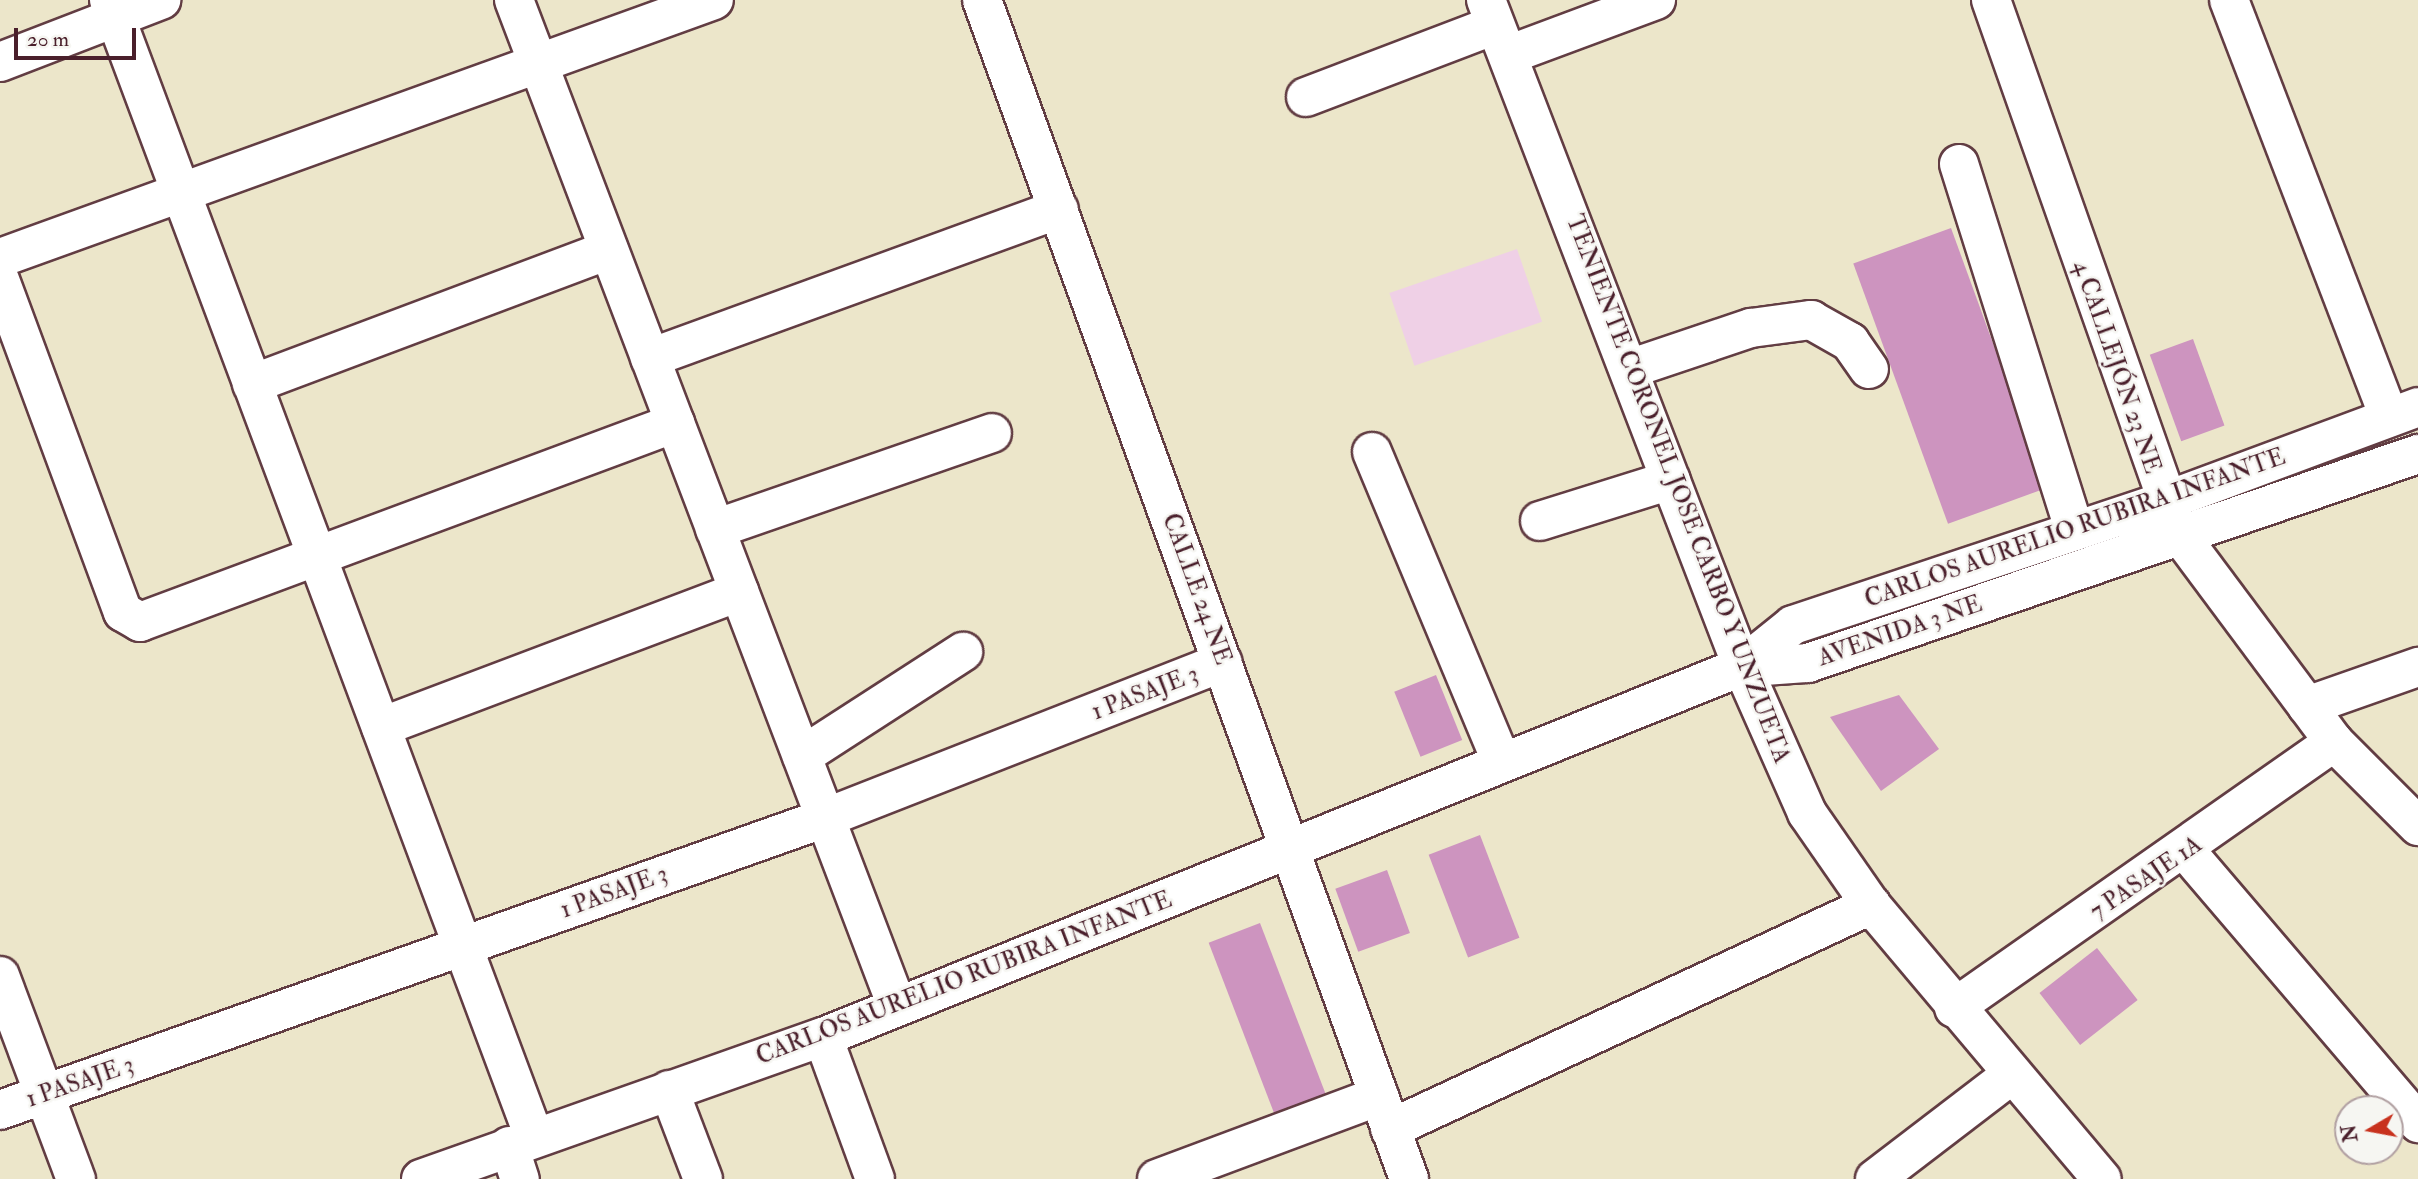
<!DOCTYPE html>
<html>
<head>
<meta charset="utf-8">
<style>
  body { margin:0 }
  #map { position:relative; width:2418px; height:1179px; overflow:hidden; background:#ece6ca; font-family:"IM FELL Double Pica",serif }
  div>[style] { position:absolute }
  .built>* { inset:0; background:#efd0e6; transform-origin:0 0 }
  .building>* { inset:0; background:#cd94bf; transform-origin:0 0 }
  .roads { filter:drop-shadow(2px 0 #623d43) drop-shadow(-2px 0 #623d43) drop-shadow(0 2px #623d43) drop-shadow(0 -2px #623d43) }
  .minor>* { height:38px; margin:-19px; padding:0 19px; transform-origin:19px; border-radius:19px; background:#fff }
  span { translate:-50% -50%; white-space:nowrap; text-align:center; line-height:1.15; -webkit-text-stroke:5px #f6f6f2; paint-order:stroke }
  .street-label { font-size:24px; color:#4a1f2b }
  .north { position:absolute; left:2334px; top:1095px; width:70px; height:70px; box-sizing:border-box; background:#f6f6f2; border:2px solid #b1a0a2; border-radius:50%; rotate:260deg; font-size:19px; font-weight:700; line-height:28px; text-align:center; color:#4a1f2b }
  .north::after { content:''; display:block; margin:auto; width:24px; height:32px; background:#c8321e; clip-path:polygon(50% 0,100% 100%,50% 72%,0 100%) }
  .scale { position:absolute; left:14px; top:28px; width:122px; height:32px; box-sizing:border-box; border:4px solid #4a1f2b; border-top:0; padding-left:9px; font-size:21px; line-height:24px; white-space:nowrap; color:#4a1f2b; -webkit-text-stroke:5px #f6f6f2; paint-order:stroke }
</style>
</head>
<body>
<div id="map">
  <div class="built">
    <i style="left:1517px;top:249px;width:77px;height:135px;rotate:71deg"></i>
  </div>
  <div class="building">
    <i style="left:1951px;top:228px;width:277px;height:104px;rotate:70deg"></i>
    <i style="left:2193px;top:339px;width:92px;height:46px;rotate:70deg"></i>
    <i style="left:1436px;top:675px;width:70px;height:45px;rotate:68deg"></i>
    <i style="clip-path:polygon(1899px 695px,1939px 749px,1881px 791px,1830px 717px)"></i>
    <i style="left:1480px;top:835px;width:110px;height:55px;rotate:69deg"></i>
    <i style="left:1387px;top:870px;width:67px;height:55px;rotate:70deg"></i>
    <i style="left:1260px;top:923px;width:187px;height:55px;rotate:69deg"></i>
    <i style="left:2097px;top:948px;width:66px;height:73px;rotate:52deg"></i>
  </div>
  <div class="roads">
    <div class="minor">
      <i style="left:109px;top:0;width:1214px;rotate:69.5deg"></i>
      <i style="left:514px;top:0;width:1076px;rotate:69.16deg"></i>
      <i style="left:982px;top:0;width:1254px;rotate:70.09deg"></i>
      <i style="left:1486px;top:0;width:714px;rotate:68.97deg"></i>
      <i style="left:1742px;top:666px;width:161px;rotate:66.1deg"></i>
      <i style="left:1807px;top:813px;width:112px;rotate:55.2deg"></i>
      <i style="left:1871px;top:905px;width:358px;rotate:49.9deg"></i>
      <i style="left:1991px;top:0;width:566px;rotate:70.6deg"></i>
      <i style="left:2179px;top:534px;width:259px;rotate:53.3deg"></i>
      <i style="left:2334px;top:742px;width:119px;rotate:45deg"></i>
      <i style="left:2229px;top:0;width:447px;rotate:69deg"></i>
      <i style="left:1508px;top:55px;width:158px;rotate:-20.4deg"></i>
      <i style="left:0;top:62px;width:173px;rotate:-21.1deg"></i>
      <i style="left:1306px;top:97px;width:202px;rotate:-20.9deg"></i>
      <i style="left:1959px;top:164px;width:385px;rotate:72.5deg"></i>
      <i style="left:0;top:258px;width:759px;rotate:-19.87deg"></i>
      <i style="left:0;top:280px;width:354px;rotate:69.7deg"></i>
      <i style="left:123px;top:612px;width:20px;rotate:30deg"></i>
      <i style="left:140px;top:622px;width:571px;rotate:-20.4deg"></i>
      <i style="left:650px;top:358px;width:435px;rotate:-20deg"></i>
      <i style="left:1629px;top:369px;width:129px;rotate:-18.6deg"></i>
      <i style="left:1751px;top:328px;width:61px;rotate:-7.6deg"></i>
      <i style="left:1811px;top:320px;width:45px;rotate:29.4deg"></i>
      <i style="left:1850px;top:342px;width:33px;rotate:55deg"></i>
      <i style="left:252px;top:384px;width:381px;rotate:-20.6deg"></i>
      <i style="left:1372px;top:452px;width:335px;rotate:67.3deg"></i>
      <i style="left:1540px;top:521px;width:137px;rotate:-17.4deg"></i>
      <i style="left:715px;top:529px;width:293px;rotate:-19.1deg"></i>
      <i style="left:1742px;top:666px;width:65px;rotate:-38.8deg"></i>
      <i style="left:1793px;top:625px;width:390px;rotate:-18.4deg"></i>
      <i style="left:2163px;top:502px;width:272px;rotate:-20.4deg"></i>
      <i style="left:2307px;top:706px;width:118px;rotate:-19.4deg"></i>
      <i style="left:381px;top:727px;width:383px;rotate:-20.7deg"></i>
      <i style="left:802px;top:756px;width:192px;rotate:-32.9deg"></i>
      <i style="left:2186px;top:851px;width:358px;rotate:49.5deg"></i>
      <i style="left:0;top:976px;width:217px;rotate:69.5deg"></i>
      <i style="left:1954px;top:1008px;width:464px;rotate:-35deg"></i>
      <i style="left:823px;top:1037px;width:151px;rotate:69.9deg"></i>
      <i style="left:669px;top:1090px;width:95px;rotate:69.1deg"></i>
      <i style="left:0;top:1110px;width:875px;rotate:-19.49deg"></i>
      <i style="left:825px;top:818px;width:427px;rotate:-21.4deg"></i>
      <i style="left:1390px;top:1129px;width:531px;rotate:-24.97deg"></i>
      <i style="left:509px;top:1146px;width:35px;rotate:72deg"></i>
      <i style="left:421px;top:1179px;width:426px;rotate:-19.5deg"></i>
      <i style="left:823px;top:1037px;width:987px;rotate:-21.96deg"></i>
      <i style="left:1738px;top:668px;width:70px;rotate:-4.1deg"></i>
      <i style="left:1808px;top:663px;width:645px;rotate:-18.91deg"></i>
      <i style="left:1157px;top:1179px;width:237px;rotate:-20.5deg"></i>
      <i style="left:1875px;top:1179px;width:171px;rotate:-37.4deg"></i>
    </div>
  </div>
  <div class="street-label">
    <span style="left:2117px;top:367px;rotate:71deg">4 CALLEJÓN 23 NE</span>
    <span style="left:1678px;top:489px;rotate:69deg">TENIENTE CORONEL JOSE CARBO Y UNZUETA</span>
    <span style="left:2075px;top:528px;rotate:-19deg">CARLOS AURELIO RUBIRA INFANTE</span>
    <span style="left:1197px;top:589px;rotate:70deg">CALLE 24 NE</span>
    <span style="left:1900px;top:631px;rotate:-19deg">AVENIDA 3 NE</span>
    <span style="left:1145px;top:693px;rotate:-21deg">1 PASAJE 3</span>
    <span style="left:2146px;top:878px;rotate:-34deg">7 PASAJE 1A</span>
    <span style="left:614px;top:892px;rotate:-20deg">1 PASAJE 3</span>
    <span style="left:964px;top:978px;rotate:-21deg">CARLOS AURELIO RUBIRA INFANTE</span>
    <span style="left:80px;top:1082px;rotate:-19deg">1 PASAJE 3</span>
  </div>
  <div class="north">N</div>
  <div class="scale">20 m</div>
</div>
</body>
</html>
